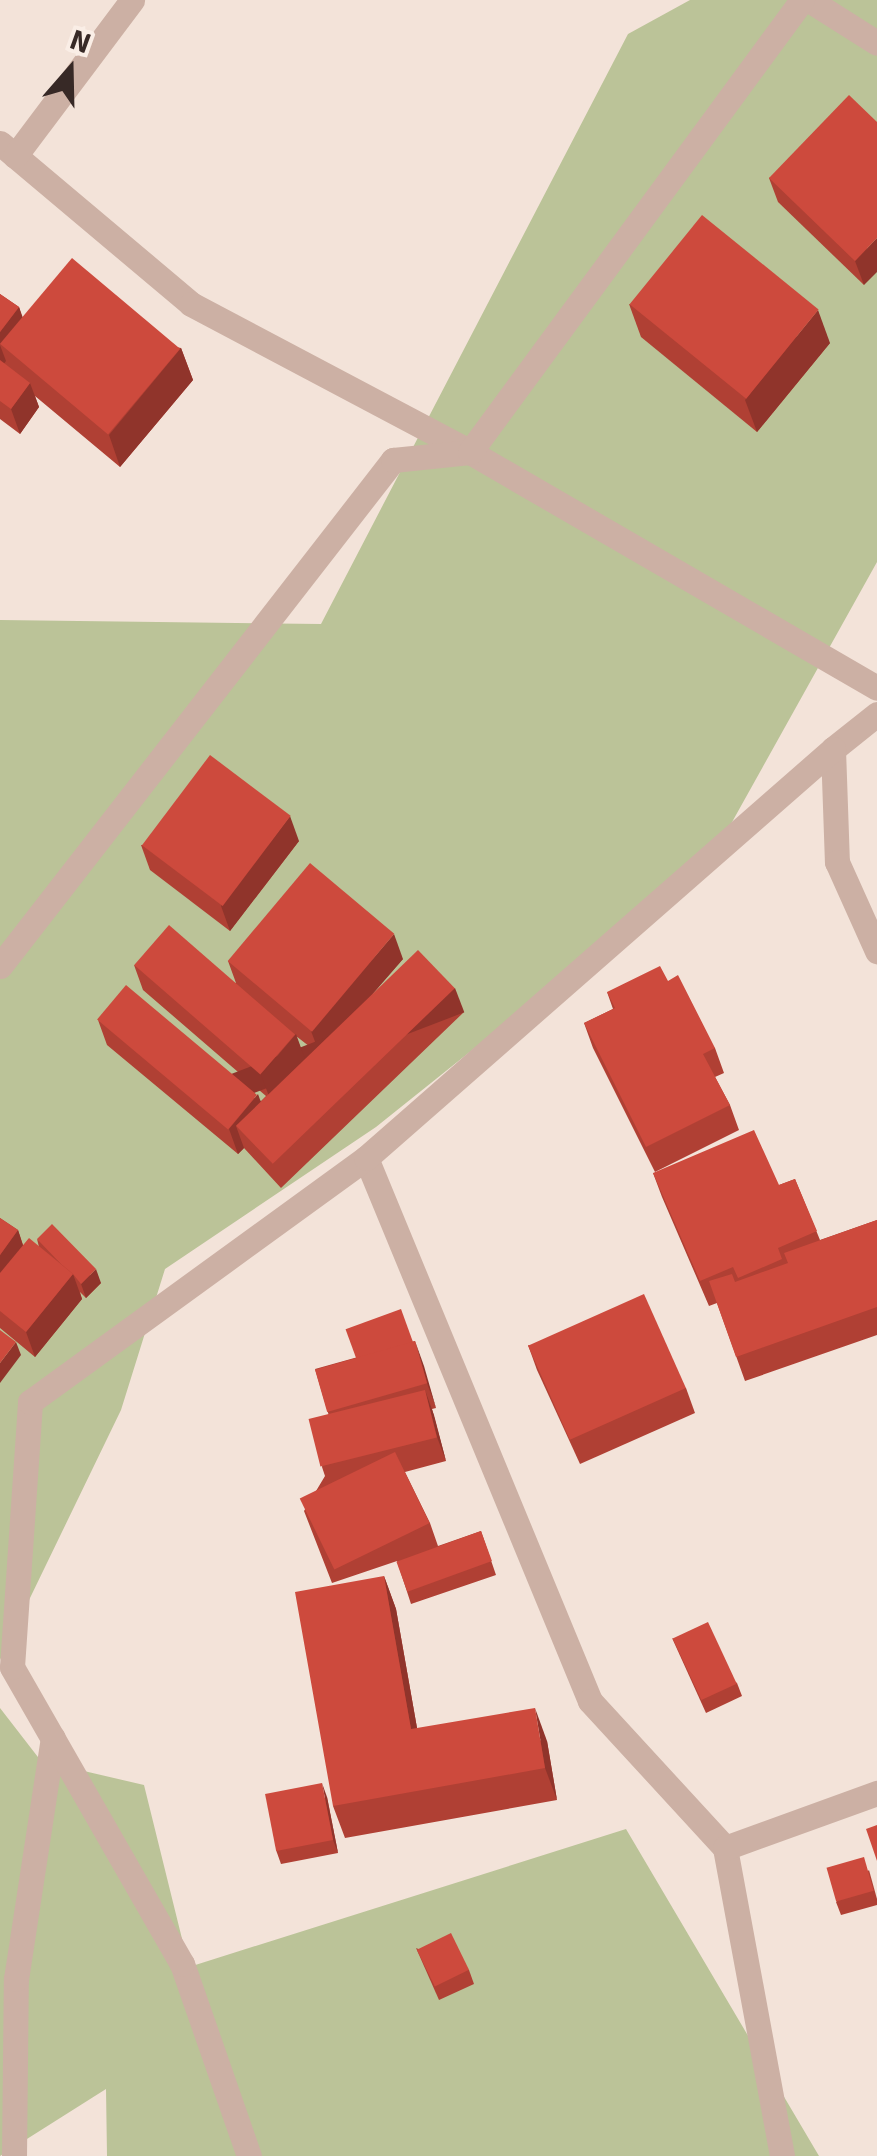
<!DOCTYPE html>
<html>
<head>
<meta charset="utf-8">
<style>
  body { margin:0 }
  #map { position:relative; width:877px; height:2156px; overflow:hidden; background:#f3e3d9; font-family:Signika,sans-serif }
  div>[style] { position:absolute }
  .green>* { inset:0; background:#bbc398 }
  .street>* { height:25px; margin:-12.5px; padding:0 12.5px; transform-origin:12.5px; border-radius:12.5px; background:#ccb0a4 }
  .wall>* { inset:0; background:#b04034 }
  .shaded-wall>* { inset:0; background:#90342b; transform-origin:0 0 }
  .building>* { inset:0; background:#cd4a3d; transform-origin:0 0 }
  span { translate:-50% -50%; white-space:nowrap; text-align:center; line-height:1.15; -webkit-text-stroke:9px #faeee6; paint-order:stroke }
  .north { position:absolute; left:20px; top:20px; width:100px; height:100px; -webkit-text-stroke:8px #faeee6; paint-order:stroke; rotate:20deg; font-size:28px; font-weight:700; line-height:40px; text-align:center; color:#372926 }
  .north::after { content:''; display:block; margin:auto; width:35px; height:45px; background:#372926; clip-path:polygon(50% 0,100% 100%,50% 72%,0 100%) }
</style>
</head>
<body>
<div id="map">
  <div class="green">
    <i style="clip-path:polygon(690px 0,877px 0,877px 562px,712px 858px,376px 1127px,165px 1269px,121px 1410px,0 1660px,0 620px,321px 624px,628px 34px)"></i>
    <i style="clip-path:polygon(0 1708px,41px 1761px,144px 1785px,189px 1967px,626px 1829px,819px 2156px,107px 2156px,106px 2089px,0 2156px)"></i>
  </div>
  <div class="street">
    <i style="left:809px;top:0;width:80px;rotate:32.3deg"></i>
    <i style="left:0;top:143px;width:250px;rotate:40.1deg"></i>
    <i style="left:191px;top:304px;width:316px;rotate:27.9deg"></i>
    <i style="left:470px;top:452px;width:470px;rotate:30.1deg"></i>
    <i style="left:15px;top:156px;width:195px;rotate:-53.1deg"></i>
    <i style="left:877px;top:714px;width:56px;rotate:141.5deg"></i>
    <i style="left:833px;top:749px;width:113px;rotate:88deg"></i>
    <i style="left:837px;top:862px;width:98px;rotate:65.8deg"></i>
    <i style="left:0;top:966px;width:641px;rotate:-52.16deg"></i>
    <i style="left:393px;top:460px;width:77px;rotate:-5.9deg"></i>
    <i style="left:470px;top:452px;width:561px;rotate:-53.7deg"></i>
    <i style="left:366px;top:1158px;width:587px;rotate:67.58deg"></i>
    <i style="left:590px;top:1701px;width:200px;rotate:47.4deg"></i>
    <i style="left:725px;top:1848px;width:313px;rotate:79.5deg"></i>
    <i style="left:725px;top:1848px;width:162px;rotate:-19.9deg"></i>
    <i style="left:14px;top:2156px;width:177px;rotate:-89.4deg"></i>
    <i style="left:16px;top:1979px;width:244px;rotate:-81.3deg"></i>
    <i style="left:249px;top:2156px;width:203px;rotate:-109.2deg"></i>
    <i style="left:182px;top:1964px;width:342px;rotate:-119.8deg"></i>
    <i style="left:12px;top:1667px;width:266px;rotate:-86.1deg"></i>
    <i style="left:30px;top:1402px;width:415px;rotate:-36deg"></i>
    <i style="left:366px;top:1158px;width:621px;rotate:-41.21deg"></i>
  </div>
  <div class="wall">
    <i style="clip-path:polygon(877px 122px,864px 285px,778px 202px,769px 178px)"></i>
    <i style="clip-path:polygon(0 294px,19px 307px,22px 317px,181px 348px,193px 380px,120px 467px,35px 396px,39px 407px,20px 434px,0 419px)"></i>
    <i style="clip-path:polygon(629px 304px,830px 343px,757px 432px,641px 337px)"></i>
    <i style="clip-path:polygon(299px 841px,230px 931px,150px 870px,141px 845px)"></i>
    <i style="clip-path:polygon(evenodd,403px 959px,372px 994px,464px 1012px,281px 1188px,244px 1148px,238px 1154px,107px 1045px,98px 1020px,261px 1101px,266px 1096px,143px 990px,134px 965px,236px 983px,228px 961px,403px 959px,296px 1036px,314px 1050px,305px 1059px,296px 1036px)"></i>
    <i style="clip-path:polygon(607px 992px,715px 1048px,724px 1073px,715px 1077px,730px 1105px,739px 1130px,655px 1172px,593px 1048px,584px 1023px,613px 1009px)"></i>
    <i style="clip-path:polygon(653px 1173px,779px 1185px,795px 1179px,820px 1240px,877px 1220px,877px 1335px,745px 1381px,717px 1303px,709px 1306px,662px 1197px)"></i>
    <i style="clip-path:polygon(0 1218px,18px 1230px,23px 1245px,39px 1247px,37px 1239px,101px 1283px,86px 1298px,80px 1292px,82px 1299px,35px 1357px,0 1328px)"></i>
    <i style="clip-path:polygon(415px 1341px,436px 1408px,432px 1409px,446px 1461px,405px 1472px,430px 1523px,438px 1546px,481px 1531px,496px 1575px,411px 1604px,397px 1561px,332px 1583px,304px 1511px,325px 1476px,322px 1467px,329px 1416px,315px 1369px)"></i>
    <i style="clip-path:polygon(528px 1345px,686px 1388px,695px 1413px,580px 1464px,537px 1370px)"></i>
    <i style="clip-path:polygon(384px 1576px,396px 1609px,417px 1728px,547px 1741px,557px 1800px,345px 1838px,333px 1806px)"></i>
    <i style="clip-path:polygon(672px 1638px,737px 1683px,742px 1696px,706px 1713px)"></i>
    <i style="clip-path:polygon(327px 1797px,338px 1853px,281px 1864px,276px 1850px)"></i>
    <i style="clip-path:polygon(869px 1870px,877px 1899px,877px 1905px,841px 1915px,836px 1902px)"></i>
    <i style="clip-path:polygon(416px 1948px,469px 1970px,474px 1984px,439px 2000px)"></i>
  </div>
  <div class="shaded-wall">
    <i style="clip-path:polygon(877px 238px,877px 272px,864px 285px,855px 261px)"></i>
    <i style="clip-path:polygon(19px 307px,28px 332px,0 344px,0 332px)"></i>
    <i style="clip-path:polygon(818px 310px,830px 343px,757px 432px,745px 400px)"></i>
    <i style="clip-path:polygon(0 345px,6px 361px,0 369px)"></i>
    <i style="clip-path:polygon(181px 348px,193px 380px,120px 467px,109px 435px)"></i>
    <i style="clip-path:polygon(30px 383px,39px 407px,20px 434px,11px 409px)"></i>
    <i style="clip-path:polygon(290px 816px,299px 841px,230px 931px,221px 906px)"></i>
    <i style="clip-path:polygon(394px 934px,403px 959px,320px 1055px,311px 1031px)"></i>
    <i style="left:455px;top:988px;width:26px;height:253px;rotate:69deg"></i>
    <i style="clip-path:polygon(296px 1034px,305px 1059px,270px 1099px,261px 1075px)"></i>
    <i style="clip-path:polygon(258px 1094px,267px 1119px,236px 1126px,244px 1148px,238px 1154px,229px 1129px)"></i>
    <i style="clip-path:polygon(18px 1230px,26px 1255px,0 1293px,0 1255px)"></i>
    <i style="clip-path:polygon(96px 1269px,101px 1283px,86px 1298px,81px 1284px)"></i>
    <i style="clip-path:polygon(73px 1274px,82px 1299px,35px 1357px,26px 1332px)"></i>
    <i style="clip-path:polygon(415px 1341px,424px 1366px,436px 1408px,427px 1383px)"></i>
    <i style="clip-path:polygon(16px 1342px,21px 1355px,0 1383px,0 1363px)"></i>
    <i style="clip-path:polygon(425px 1390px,434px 1415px,446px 1461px,437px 1437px)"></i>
    <i style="clip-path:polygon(384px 1576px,396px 1609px,423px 1762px,411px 1729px)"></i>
    <i style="clip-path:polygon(535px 1708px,547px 1741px,557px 1800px,545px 1768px)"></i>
    <i style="clip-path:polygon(322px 1783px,327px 1797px,338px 1853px,333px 1840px)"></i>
  </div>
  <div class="building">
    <i style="clip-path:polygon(849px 95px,877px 122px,877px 238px,855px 261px,769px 178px)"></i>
    <i style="left:702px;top:215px;width:150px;height:115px;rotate:39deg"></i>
    <i style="left:72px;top:258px;width:141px;height:112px;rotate:40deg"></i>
    <i style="clip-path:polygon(0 294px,19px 307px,0 332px)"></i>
    <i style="clip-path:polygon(0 360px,30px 383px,11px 409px,0 401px)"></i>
    <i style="left:210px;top:755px;width:101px;height:113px;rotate:37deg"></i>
    <i style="left:310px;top:863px;width:110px;height:128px;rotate:40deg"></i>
    <i style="left:169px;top:925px;width:167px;height:53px;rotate:41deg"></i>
    <i style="left:418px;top:950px;width:53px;height:253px;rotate:46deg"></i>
    <i style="clip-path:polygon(660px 966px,668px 981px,678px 975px,715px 1048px,703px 1054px,730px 1105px,646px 1147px,584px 1023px,615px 1008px,607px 992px)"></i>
    <i style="left:126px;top:985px;width:171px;height:45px;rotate:40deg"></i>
    <i style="clip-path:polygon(754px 1130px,779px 1185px,795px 1179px,817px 1231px,778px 1248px,782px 1259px,738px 1278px,733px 1267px,700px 1281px,653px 1173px)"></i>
    <i style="clip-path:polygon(0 1218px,18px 1230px,0 1255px)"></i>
    <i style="clip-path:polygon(877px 1220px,877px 1307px,736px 1357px,709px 1281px,732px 1274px,735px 1282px,788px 1263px,784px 1253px)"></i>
    <i style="clip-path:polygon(52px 1224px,96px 1269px,81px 1284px,73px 1274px,61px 1264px,37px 1239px)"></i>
    <i style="clip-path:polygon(29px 1238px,73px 1274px,26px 1332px,0 1311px,0 1273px)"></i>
    <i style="left:644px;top:1294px;width:103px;height:127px;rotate:66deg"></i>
    <i style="left:401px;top:1309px;width:35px;height:59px;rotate:70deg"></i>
    <i style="clip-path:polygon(0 1330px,16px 1342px,0 1363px)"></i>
    <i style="left:415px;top:1341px;width:44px;height:104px;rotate:74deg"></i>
    <i style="left:425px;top:1390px;width:49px;height:120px;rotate:76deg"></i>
    <i style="left:395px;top:1452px;width:79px;height:106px;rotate:64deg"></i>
    <i style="left:481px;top:1531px;width:32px;height:90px;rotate:70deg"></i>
    <i style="clip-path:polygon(384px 1576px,411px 1729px,535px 1708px,545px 1768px,333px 1806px,295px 1592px)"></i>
    <i style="left:708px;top:1622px;width:68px;height:39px;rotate:65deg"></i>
    <i style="left:322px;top:1783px;width:58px;height:58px;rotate:79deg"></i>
    <i style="clip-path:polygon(877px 1825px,877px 1861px,866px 1829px)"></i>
    <i style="left:864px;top:1857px;width:35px;height:39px;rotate:74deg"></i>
    <i style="left:451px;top:1933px;width:41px;height:38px;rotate:64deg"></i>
  </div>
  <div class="north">N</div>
</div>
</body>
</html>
